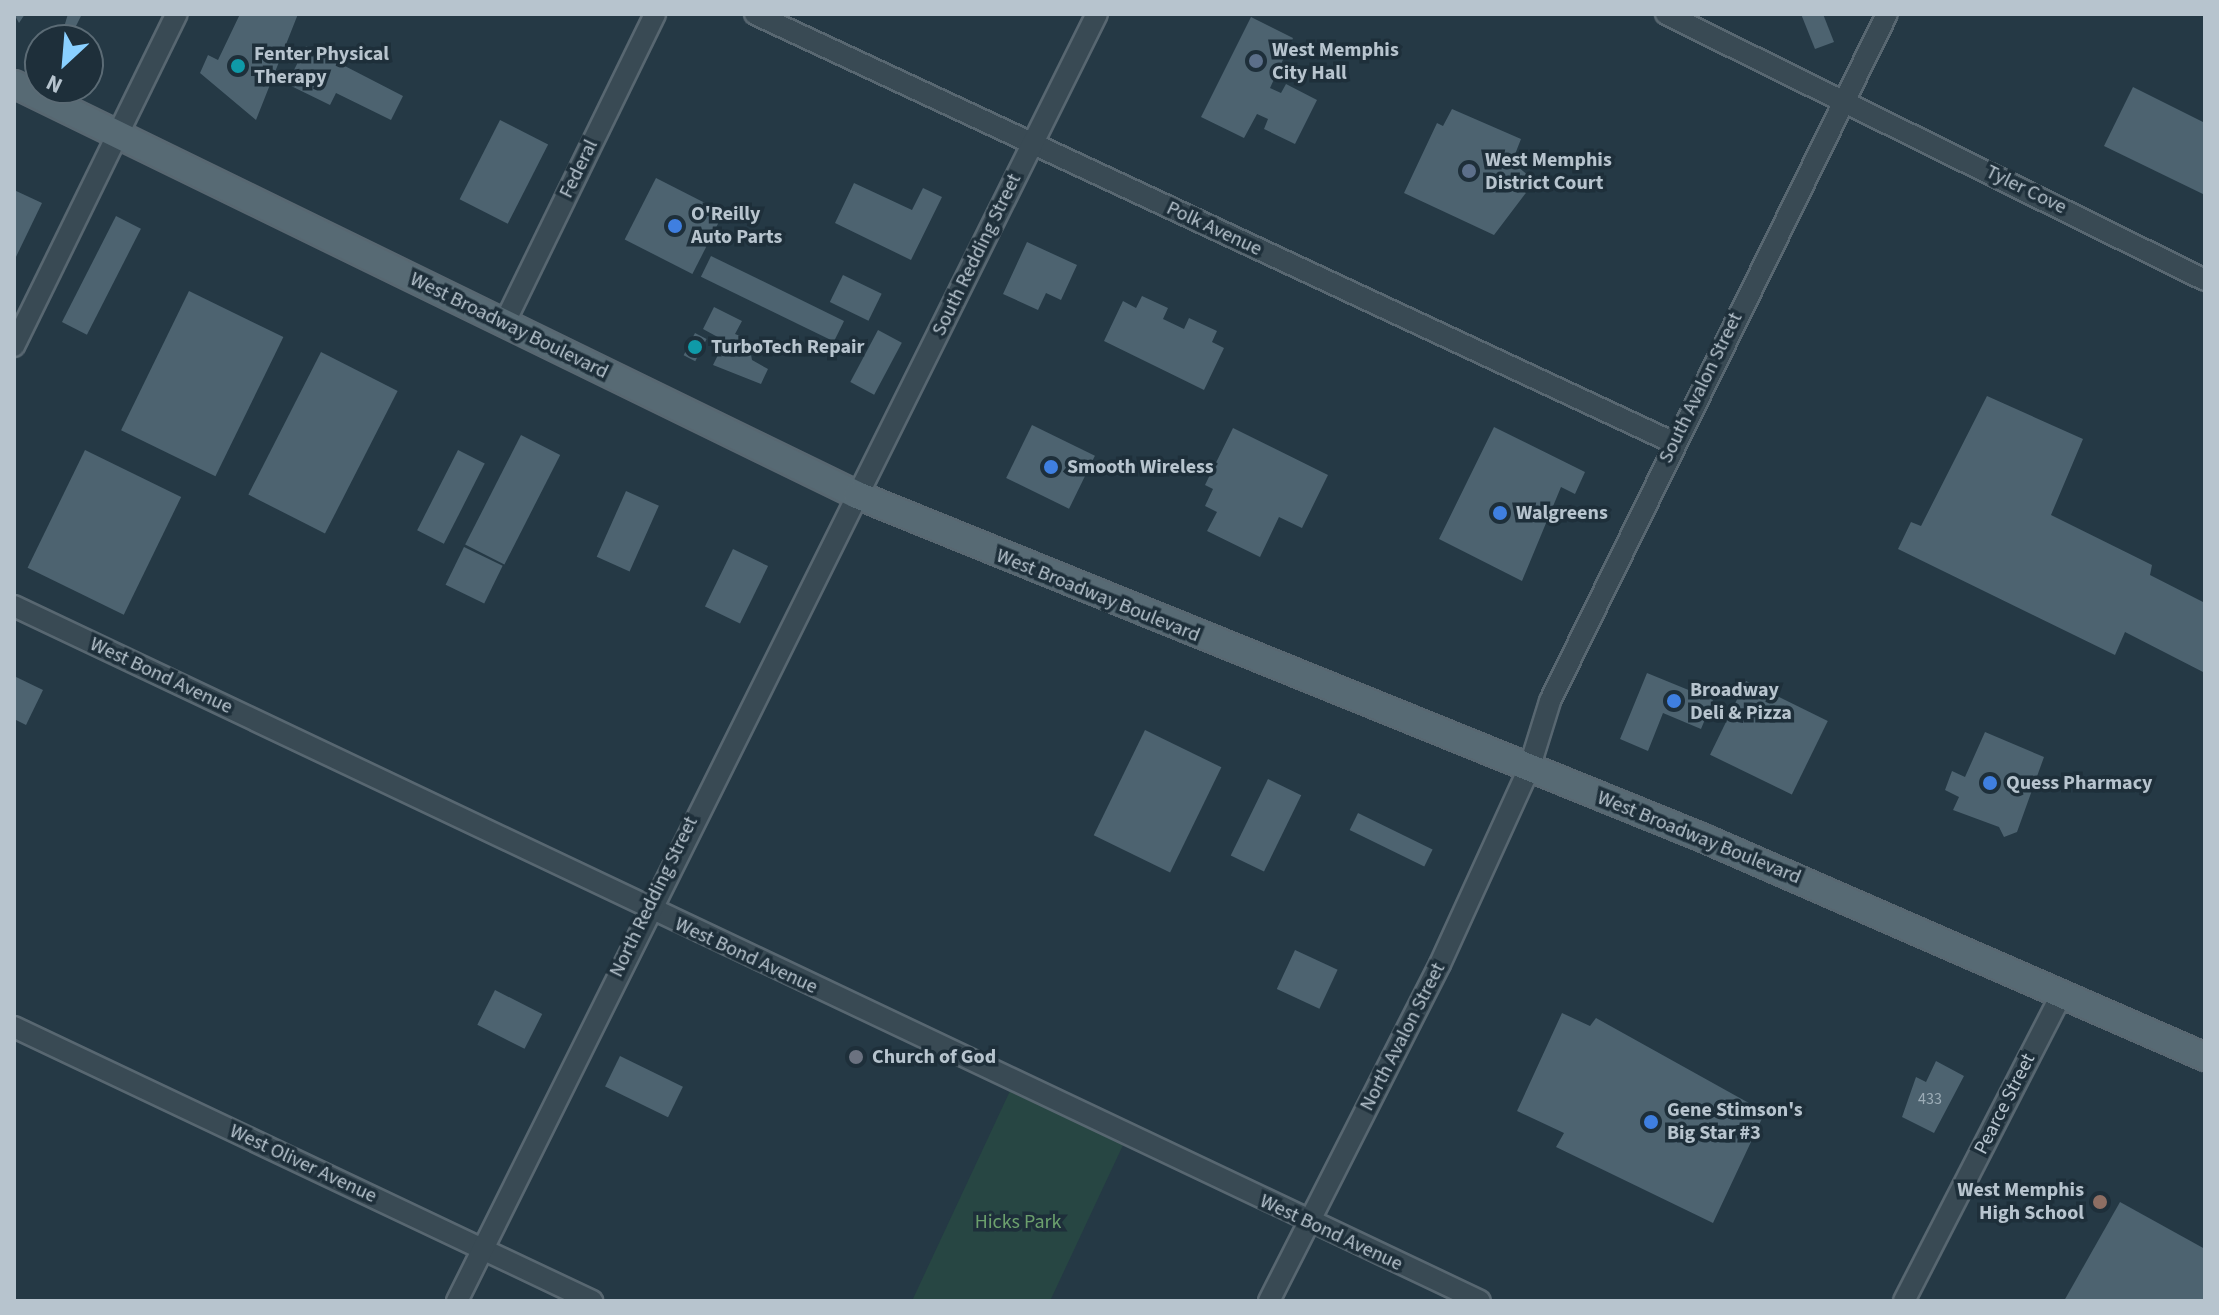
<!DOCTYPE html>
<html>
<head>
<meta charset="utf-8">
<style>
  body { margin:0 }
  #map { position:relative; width:2219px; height:1315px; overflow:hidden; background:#253945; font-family:"Source Sans 3",sans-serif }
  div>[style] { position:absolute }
  .green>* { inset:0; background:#274643 }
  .building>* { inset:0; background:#4d6370; transform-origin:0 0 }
  .roads { filter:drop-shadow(2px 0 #586771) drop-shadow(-2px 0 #586771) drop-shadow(0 2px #586771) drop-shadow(0 -2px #586771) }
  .minor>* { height:20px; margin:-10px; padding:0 10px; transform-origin:10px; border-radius:10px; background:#394a54 }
  .major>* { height:26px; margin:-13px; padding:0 13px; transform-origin:13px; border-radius:13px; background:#576a74 }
  .dots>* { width:22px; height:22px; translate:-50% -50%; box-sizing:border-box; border:4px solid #1e2f3a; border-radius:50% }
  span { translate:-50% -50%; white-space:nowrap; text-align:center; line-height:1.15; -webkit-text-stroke:7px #1e2f3a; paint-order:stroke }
  .number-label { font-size:16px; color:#9cacb6 }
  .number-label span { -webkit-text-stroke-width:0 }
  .poi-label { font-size:20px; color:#b7c4ce; font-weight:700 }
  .left { translate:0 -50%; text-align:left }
  .right { translate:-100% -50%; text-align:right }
  .street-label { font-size:20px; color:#b7c4ce }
  .park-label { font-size:20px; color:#6ca06d }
  .frame { position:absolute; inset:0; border:16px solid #b7c4ce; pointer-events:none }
  .north { position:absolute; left:24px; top:24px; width:80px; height:80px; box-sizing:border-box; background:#1e2f3a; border:2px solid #5b6b75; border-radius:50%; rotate:206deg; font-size:22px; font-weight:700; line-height:32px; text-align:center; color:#b7c4ce }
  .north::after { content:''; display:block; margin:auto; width:28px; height:36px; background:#8ad0ff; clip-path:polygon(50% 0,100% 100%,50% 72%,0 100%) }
</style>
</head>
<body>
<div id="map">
  <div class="green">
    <i style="clip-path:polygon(1010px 1091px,1124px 1143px,1050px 1301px,912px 1301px)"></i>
  </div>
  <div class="building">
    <i style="clip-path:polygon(14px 14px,25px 14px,19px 23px)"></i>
    <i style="clip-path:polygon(68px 14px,82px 14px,69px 40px,60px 40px)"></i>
    <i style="clip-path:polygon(240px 14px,298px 14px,256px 120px,200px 73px,208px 55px,218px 60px)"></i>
    <i style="clip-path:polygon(1801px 14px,1823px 14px,1834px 42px,1815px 49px)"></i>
    <i style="clip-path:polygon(1251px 17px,1293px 38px,1270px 88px,1281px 93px,1286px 84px,1317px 100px,1295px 144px,1264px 129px,1268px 119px,1257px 114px,1244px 138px,1201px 117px)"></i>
    <i style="clip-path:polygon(306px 46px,403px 96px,391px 120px,336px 93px,330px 105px,287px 84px)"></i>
    <i style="clip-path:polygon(2133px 87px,2205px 123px,2205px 195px,2104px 146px)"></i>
    <i style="clip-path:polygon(1452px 109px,1521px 139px,1512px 162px,1535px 181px,1494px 235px,1404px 193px,1437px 123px,1443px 126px)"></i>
    <i style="left:500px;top:120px;width:54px;height:89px;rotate:27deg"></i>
    <i style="left:656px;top:178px;width:76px;height:69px;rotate:27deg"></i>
    <i style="clip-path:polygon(854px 183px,912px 210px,923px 188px,942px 197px,911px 260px,835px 223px)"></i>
    <i style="clip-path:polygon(14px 190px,42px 203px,14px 261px)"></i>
    <i style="left:116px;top:216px;width:28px;height:119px;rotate:27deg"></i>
    <i style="clip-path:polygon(1027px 242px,1077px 265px,1061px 300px,1046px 293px,1038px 310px,1003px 294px)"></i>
    <i style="left:711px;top:256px;width:148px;height:23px;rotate:26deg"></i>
    <i style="left:843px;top:275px;width:43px;height:30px;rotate:26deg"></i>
    <i style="left:189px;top:291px;width:105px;height:155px;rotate:26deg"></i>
    <i style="clip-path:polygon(1142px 296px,1168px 308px,1163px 319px,1184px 329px,1189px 318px,1217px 331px,1212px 342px,1224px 348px,1204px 390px,1104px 341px,1123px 301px,1136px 308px)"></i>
    <i style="clip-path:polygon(714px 307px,742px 321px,735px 334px,748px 339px,752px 360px,768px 369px,761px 384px,713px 365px,725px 341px,703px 329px)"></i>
    <i style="left:878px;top:330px;width:27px;height:59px;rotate:28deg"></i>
    <i style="left:695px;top:333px;width:13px;height:25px;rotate:27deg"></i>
    <i style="left:321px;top:352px;width:86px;height:160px;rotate:27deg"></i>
    <i style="clip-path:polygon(1987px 396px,2083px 439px,2051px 515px,2152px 565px,2150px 575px,2205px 603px,2205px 673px,2125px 632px,2115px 655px,1898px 549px,1911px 522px,1921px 526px)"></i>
    <i style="left:1032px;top:425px;width:70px;height:59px;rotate:26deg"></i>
    <i style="clip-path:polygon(1494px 427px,1585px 472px,1575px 494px,1561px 487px,1522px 581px,1439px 539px)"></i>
    <i style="clip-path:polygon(1233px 428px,1328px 475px,1302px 528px,1279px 517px,1260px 557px,1207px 531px,1217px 512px,1205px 506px,1213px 489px,1205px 485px)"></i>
    <i style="left:521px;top:435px;width:44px;height:123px;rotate:27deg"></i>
    <i style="left:85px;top:450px;width:107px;height:131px;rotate:26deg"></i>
    <i style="left:458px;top:450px;width:30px;height:90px;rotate:27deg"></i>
    <i style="left:626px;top:491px;width:36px;height:72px;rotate:24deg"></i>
    <i style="left:464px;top:547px;width:43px;height:42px;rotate:26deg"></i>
    <i style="left:733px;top:549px;width:39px;height:64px;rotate:26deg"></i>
    <i style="clip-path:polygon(1647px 673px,1713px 700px,1701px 729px,1663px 713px,1648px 751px,1620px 739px)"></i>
    <i style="clip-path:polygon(14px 676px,43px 690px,26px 725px,14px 719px)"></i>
    <i style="left:1746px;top:681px;width:91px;height:82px;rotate:26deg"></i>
    <i style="left:1145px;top:730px;width:85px;height:117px;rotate:26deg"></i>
    <i style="clip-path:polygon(1985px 732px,2044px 757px,2017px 832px,2004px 837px,1999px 827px,1953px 810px,1959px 797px,1945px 790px,1952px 771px,1965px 777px)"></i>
    <i style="left:1268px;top:779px;width:37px;height:85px;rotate:26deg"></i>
    <i style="left:1358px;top:813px;width:83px;height:19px;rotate:26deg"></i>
    <i style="left:1295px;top:950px;width:47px;height:43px;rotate:25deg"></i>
    <i style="left:495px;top:990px;width:53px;height:39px;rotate:27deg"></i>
    <i style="clip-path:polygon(1562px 1013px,1590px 1026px,1596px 1018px,1765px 1112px,1713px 1223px,1556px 1147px,1564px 1133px,1517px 1111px)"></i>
    <i style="left:620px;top:1056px;width:70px;height:34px;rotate:26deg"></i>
    <i style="clip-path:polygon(1936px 1061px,1964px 1076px,1934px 1133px,1902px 1117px,1916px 1077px,1926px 1082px)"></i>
    <i style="clip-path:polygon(2120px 1202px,2205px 1249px,2205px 1301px,2064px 1301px)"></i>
  </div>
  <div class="roads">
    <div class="minor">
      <i style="left:755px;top:14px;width:1014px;rotate:25.02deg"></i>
      <i style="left:1666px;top:14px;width:601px;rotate:26.27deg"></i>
      <i style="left:504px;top:324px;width:345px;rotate:-64deg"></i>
      <i style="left:14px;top:346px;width:370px;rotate:-63.9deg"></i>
      <i style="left:14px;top:606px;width:1622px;rotate:25.36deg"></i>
      <i style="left:14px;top:1027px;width:640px;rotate:25.36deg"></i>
      <i style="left:457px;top:1301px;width:1437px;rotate:-63.56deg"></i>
      <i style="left:1269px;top:1301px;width:378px;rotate:-63.1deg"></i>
      <i style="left:1440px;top:964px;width:214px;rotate:-65.5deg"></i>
      <i style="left:1529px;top:769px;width:71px;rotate:-72.8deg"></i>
      <i style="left:1550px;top:701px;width:765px;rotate:-63.87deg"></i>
      <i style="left:1904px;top:1301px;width:346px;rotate:-62.8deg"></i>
    </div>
    <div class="major">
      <i style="left:14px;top:84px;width:938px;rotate:25.99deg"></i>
      <i style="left:857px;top:495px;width:911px;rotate:22.06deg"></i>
      <i style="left:1701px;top:837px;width:550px;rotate:23.58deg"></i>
    </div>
  </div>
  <div class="dots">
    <i style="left:1256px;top:61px;background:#5c6f8a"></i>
    <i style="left:238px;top:66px;background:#0f9aa8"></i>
    <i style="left:1469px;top:171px;background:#5c6f8a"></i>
    <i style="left:675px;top:226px;background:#3f7fe0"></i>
    <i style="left:695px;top:347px;background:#0f9aa8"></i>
    <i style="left:1051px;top:467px;background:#3f7fe0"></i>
    <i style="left:1500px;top:513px;background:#3f7fe0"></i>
    <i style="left:1674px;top:701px;background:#3f7fe0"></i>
    <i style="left:1990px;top:783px;background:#3f7fe0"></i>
    <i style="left:856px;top:1057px;background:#6b7280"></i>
    <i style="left:1651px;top:1122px;background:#3f7fe0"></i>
    <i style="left:2100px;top:1202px;background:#8d6e63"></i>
  </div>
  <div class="number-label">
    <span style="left:1930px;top:1099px">433</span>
  </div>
  <div class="poi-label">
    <span class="left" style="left:1272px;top:62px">West Memphis<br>City Hall</span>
    <span class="left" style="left:254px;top:66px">Fenter Physical<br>Therapy</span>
    <span class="left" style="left:1485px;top:172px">West Memphis<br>District Court</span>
    <span class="left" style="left:691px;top:226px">O'Reilly<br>Auto Parts</span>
    <span class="left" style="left:711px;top:347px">TurboTech Repair</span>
    <span class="left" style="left:1067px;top:467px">Smooth Wireless</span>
    <span class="left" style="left:1516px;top:513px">Walgreens</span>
    <span class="left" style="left:1690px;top:702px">Broadway<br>Deli &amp; Pizza</span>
    <span class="left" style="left:2006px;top:783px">Quess Pharmacy</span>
    <span class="left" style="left:872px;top:1057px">Church of God</span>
    <span class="left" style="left:1667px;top:1122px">Gene Stimson's<br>Big Star #3</span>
    <span class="right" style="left:2084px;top:1202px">West Memphis<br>High School</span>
  </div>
  <div class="street-label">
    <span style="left:579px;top:169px;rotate:-64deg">Federal</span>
    <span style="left:2026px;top:190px;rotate:26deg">Tyler Cove</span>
    <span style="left:1214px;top:229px;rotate:25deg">Polk Avenue</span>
    <span style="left:977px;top:255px;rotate:-64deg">South Redding Street</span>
    <span style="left:509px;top:326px;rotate:26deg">West Broadway Boulevard</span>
    <span style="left:1701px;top:388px;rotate:-64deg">South Avalon Street</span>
    <span style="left:1098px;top:596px;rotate:22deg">West Broadway Boulevard</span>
    <span style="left:161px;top:676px;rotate:25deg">West Bond Avenue</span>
    <span style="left:1699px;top:838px;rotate:22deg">West Broadway Boulevard</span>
    <span style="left:654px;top:897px;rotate:-64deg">North Redding Street</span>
    <span style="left:746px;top:956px;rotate:25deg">West Bond Avenue</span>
    <span style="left:1403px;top:1037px;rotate:-63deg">North Avalon Street</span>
    <span style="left:2005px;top:1104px;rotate:-63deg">Pearce Street</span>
    <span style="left:303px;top:1164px;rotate:25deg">West Oliver Avenue</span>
    <span style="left:1331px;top:1233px;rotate:25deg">West Bond Avenue</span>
  </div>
  <div class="park-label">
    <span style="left:1018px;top:1222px">Hicks Park</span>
  </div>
  <div class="frame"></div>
  <div class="north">N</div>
</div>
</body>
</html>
